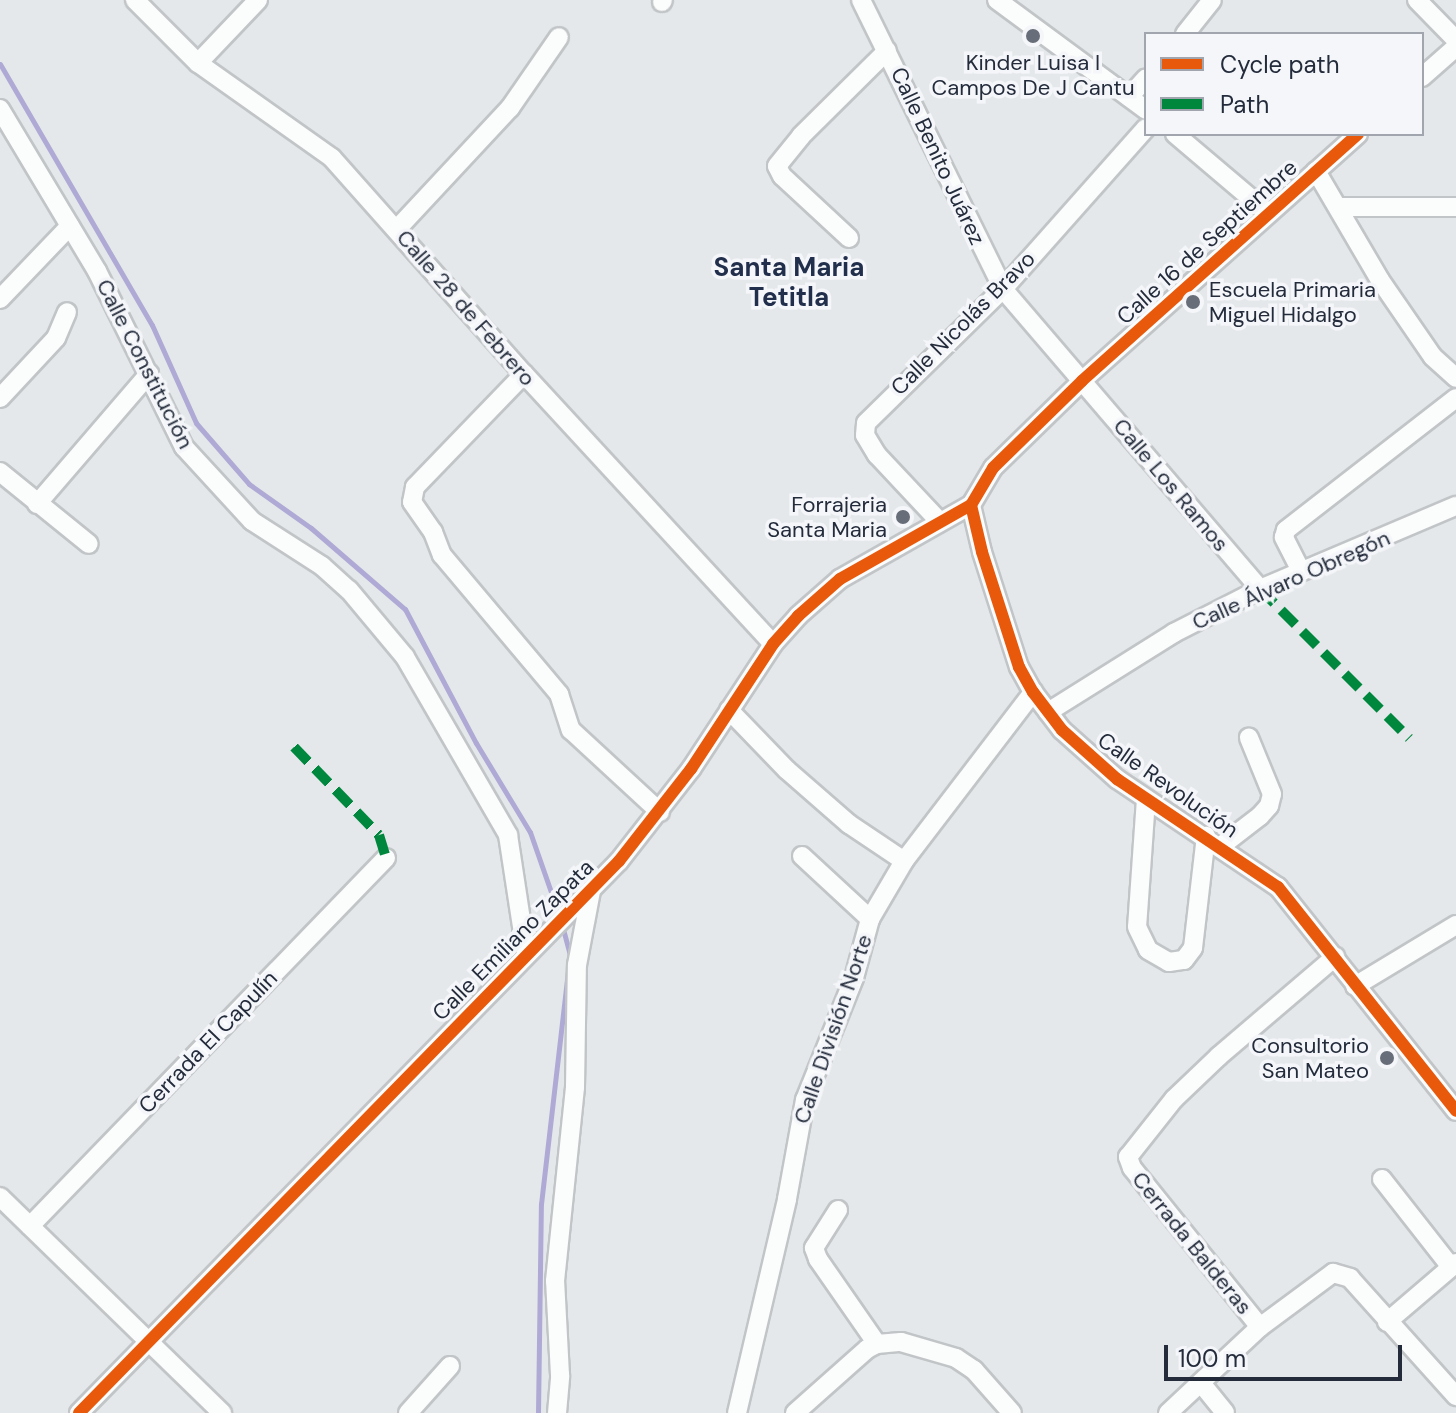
<!DOCTYPE html>
<html>
<head>
<meta charset="utf-8">
<style>
  body { margin:0 }
  #map { position:relative; width:1456px; height:1413px; overflow:hidden; background:#e5e8ea; font-family:"DM Sans",sans-serif }
  div>[style] { position:absolute }
  .stream>* { height:5px; margin:-2.5px; padding:0 2.5px; transform-origin:2.5px; border-radius:2.5px; background:#aeaad5 }
  .roads { filter:drop-shadow(2px 0 #c2c5c7) drop-shadow(-2px 0 #c2c5c7) drop-shadow(0 2px #c2c5c7) drop-shadow(0 -2px #c2c5c7) }
  .minor>* { height:18px; margin:-9px; padding:0 9px; transform-origin:9px; border-radius:9px; background:#fbfcfc }
  .quiet>* { height:10px; margin-top:-5px; transform-origin:0; background:repeating-linear-gradient(90deg,#00873e 0 20px,transparent 0 30px) }
  .cycleway>* { height:12px; margin:-6px; padding:0 6px; transform-origin:6px; border-radius:6px; background:#e8590c }
  .dots>* { width:22px; height:22px; translate:-50% -50%; box-sizing:border-box; border:4px solid #f4f6f9; border-radius:50% }
  span { translate:-50% -50%; white-space:nowrap; text-align:center; line-height:1.15; -webkit-text-stroke:7px #f4f6f9; paint-order:stroke }
  .poi-label { font-size:22px; color:#242c3c }
  .left { translate:0 -50%; text-align:left }
  .right { translate:-100% -50%; text-align:right }
  .street-label { font-size:22px; color:#242c3c }
  .quarter-label { font-size:26px; color:#222f4c; font-weight:700 }
  .legend { position:absolute; left:1144px; top:32px; width:280px; height:104px; box-sizing:border-box; background:#f4f6f9; border:2px solid #a1a5ad; margin:0; padding:10px 14px; list-style:none; font-size:24px; color:#242c3c }
  .legend li { display:flex; align-items:center; gap:16px; height:40px }
  .legend b { width:40px; border:2px solid #a1a5ad }
  .scale { position:absolute; left:1164px; top:1345px; width:238px; height:36px; box-sizing:border-box; border:4px solid #242c3c; border-top:0; padding-left:10px; font-size:24px; line-height:28px; white-space:nowrap; color:#242c3c; -webkit-text-stroke:6px #f4f6f9; paint-order:stroke }
</style>
</head>
<body>
<div id="map">
  <div class="stream">
    <i style="left:0;top:64px;width:302px;rotate:59.8deg"></i>
    <i style="left:152px;top:325px;width:107px;rotate:65.8deg"></i>
    <i style="left:196px;top:423px;width:81px;rotate:49deg"></i>
    <i style="left:249px;top:484px;width:76px;rotate:35.4deg"></i>
    <i style="left:311px;top:528px;width:124px;rotate:40.8deg"></i>
    <i style="left:405px;top:609px;width:152px;rotate:62.1deg"></i>
    <i style="left:476px;top:743px;width:104px;rotate:58.8deg"></i>
    <i style="left:530px;top:832px;width:88px;rotate:70.7deg"></i>
    <i style="left:538px;top:1413px;width:209px;rotate:-89.2deg"></i>
    <i style="left:541px;top:1204px;width:251px;rotate:-83.4deg"></i>
    <i style="left:570px;top:955px;width:31px;rotate:-105deg"></i>
  </div>
  <div class="roads">
    <div class="minor">
      <i style="left:135px;top:0;width:89px;rotate:45deg"></i>
      <i style="left:198px;top:63px;width:164px;rotate:35.3deg"></i>
      <i style="left:332px;top:158px;width:289px;rotate:48.4deg"></i>
      <i style="left:524px;top:374px;width:367px;rotate:47.3deg"></i>
      <i style="left:861px;top:0;width:322px;rotate:63.8deg"></i>
      <i style="left:1003px;top:289px;width:395px;rotate:49.4deg"></i>
      <i style="left:997px;top:0;width:185px;rotate:36.4deg"></i>
      <i style="left:1417px;top:0;width:56px;rotate:45.7deg"></i>
      <i style="left:662px;top:2px;width:2px;rotate:-63deg"></i>
      <i style="left:1185px;top:34px;width:43px;rotate:-51.5deg"></i>
      <i style="left:198px;top:63px;width:87px;rotate:-46.4deg"></i>
      <i style="left:1422px;top:77px;width:45px;rotate:-41.4deg"></i>
      <i style="left:1129px;top:97px;width:25px;rotate:-48deg"></i>
      <i style="left:0;top:109px;width:189px;rotate:59.1deg"></i>
      <i style="left:97px;top:271px;width:196px;rotate:63.7deg"></i>
      <i style="left:184px;top:447px;width:100px;rotate:47.4deg"></i>
      <i style="left:252px;top:521px;width:83px;rotate:32.7deg"></i>
      <i style="left:322px;top:566px;width:36px;rotate:42deg"></i>
      <i style="left:349px;top:590px;width:87px;rotate:50.1deg"></i>
      <i style="left:405px;top:657px;width:206px;rotate:59.9deg"></i>
      <i style="left:508px;top:835px;width:119px;rotate:81.3deg"></i>
      <i style="left:1175px;top:134px;width:122px;rotate:40.3deg"></i>
      <i style="left:1358px;top:134px;width:370px;rotate:138.2deg"></i>
      <i style="left:1082px;top:381px;width:124px;rotate:135.7deg"></i>
      <i style="left:993px;top:468px;width:43px;rotate:120.7deg"></i>
      <i style="left:971px;top:505px;width:48px;rotate:76.8deg"></i>
      <i style="left:982px;top:552px;width:121px;rotate:72.2deg"></i>
      <i style="left:1019px;top:667px;width:29px;rotate:61deg"></i>
      <i style="left:1033px;top:692px;width:48px;rotate:52.7deg"></i>
      <i style="left:1062px;top:730px;width:74px;rotate:41.7deg"></i>
      <i style="left:1117px;top:779px;width:194px;rotate:33.9deg"></i>
      <i style="left:1278px;top:887px;width:286px;rotate:51.5deg"></i>
      <i style="left:1316px;top:171px;width:126px;rotate:59.6deg"></i>
      <i style="left:1380px;top:280px;width:93px;rotate:55.5deg"></i>
      <i style="left:1433px;top:357px;width:31px;rotate:42deg"></i>
      <i style="left:1341px;top:207px;width:115px"></i>
      <i style="left:397px;top:229px;width:166px;rotate:-47deg"></i>
      <i style="left:510px;top:108px;width:86px;rotate:-55.4deg"></i>
      <i style="left:849px;top:238px;width:91px;rotate:-137.2deg"></i>
      <i style="left:782px;top:176px;width:11px;rotate:-117deg"></i>
      <i style="left:777px;top:166px;width:38px;rotate:-51deg"></i>
      <i style="left:801px;top:136px;width:121px;rotate:-44.7deg"></i>
      <i style="left:0;top:299px;width:101px;rotate:-46.2deg"></i>
      <i style="left:524px;top:374px;width:157px;rotate:134deg"></i>
      <i style="left:415px;top:487px;width:15px;rotate:101deg"></i>
      <i style="left:412px;top:502px;width:37px;rotate:55deg"></i>
      <i style="left:433px;top:532px;width:25px;rotate:69deg"></i>
      <i style="left:442px;top:555px;width:182px;rotate:49.9deg"></i>
      <i style="left:559px;top:694px;width:38px;rotate:72deg"></i>
      <i style="left:571px;top:730px;width:121px;rotate:42.7deg"></i>
      <i style="left:0;top:398px;width:82px;rotate:-47deg"></i>
      <i style="left:56px;top:338px;width:28px;rotate:-67deg"></i>
      <i style="left:0;top:472px;width:114px;rotate:39deg"></i>
      <i style="left:37px;top:504px;width:172px;rotate:-49.3deg"></i>
      <i style="left:940px;top:522px;width:92px;rotate:-133.2deg"></i>
      <i style="left:877px;top:455px;width:23px;rotate:-121deg"></i>
      <i style="left:865px;top:435px;width:12px;rotate:-85deg"></i>
      <i style="left:866px;top:423px;width:192px;rotate:-44.4deg"></i>
      <i style="left:1003px;top:289px;width:215px;rotate:-48.4deg"></i>
      <i style="left:1301px;top:571px;width:38px;rotate:-117deg"></i>
      <i style="left:1284px;top:537px;width:7px;rotate:-74deg"></i>
      <i style="left:1286px;top:530px;width:215px;rotate:-37.8deg"></i>
      <i style="left:729px;top:710px;width:83px;rotate:46deg"></i>
      <i style="left:787px;top:770px;width:82px;rotate:41.1deg"></i>
      <i style="left:849px;top:824px;width:66px;rotate:33.9deg"></i>
      <i style="left:1048px;top:712px;width:149px;rotate:-32.1deg"></i>
      <i style="left:1174px;top:633px;width:97px;rotate:-27.1deg"></i>
      <i style="left:1260px;top:589px;width:213px;rotate:-23deg"></i>
      <i style="left:1146px;top:799px;width:128px;rotate:94deg"></i>
      <i style="left:1137px;top:927px;width:25px;rotate:64deg"></i>
      <i style="left:1148px;top:950px;width:24px;rotate:30deg"></i>
      <i style="left:1169px;top:962px;width:15px;rotate:-8deg"></i>
      <i style="left:1184px;top:960px;width:15px;rotate:-53deg"></i>
      <i style="left:1193px;top:948px;width:113px;rotate:-83.4deg"></i>
      <i style="left:1221px;top:846px;width:49px;rotate:-37.6deg"></i>
      <i style="left:1260px;top:816px;width:13px;rotate:-48deg"></i>
      <i style="left:1269px;top:806px;width:12px;rotate:-76deg"></i>
      <i style="left:1272px;top:794px;width:61px;rotate:-112.3deg"></i>
      <i style="left:802px;top:856px;width:93px;rotate:42.8deg"></i>
      <i style="left:1355px;top:986px;width:118px;rotate:-31.1deg"></i>
      <i style="left:1382px;top:1179px;width:112px;rotate:51.9deg"></i>
      <i style="left:0;top:1197px;width:310px;rotate:44.2deg"></i>
      <i style="left:838px;top:1210px;width:45px;rotate:122.3deg"></i>
      <i style="left:814px;top:1248px;width:12px;rotate:70deg"></i>
      <i style="left:818px;top:1259px;width:103px;rotate:55.2deg"></i>
      <i style="left:30px;top:1226px;width:512px;rotate:-45.95deg"></i>
      <i style="left:1387px;top:1322px;width:91px;rotate:-40.5deg"></i>
      <i style="left:1260px;top:1327px;width:204px;rotate:-128.8deg"></i>
      <i style="left:1132px;top:1168px;width:12px;rotate:-110deg"></i>
      <i style="left:1128px;top:1157px;width:74px;rotate:-51.6deg"></i>
      <i style="left:1174px;top:1099px;width:62px;rotate:-43.7deg"></i>
      <i style="left:1219px;top:1056px;width:153px;rotate:-40.5deg"></i>
      <i style="left:1201px;top:1383px;width:38px;rotate:51deg"></i>
      <i style="left:79px;top:1413px;width:772px;rotate:-45.63deg"></i>
      <i style="left:619px;top:861px;width:117px;rotate:-52deg"></i>
      <i style="left:691px;top:769px;width:149px;rotate:-56.7deg"></i>
      <i style="left:773px;top:644px;width:38px;rotate:-48deg"></i>
      <i style="left:798px;top:616px;width:56px;rotate:-41.4deg"></i>
      <i style="left:840px;top:579px;width:150px;rotate:-29.5deg"></i>
      <i style="left:408px;top:1413px;width:63px;rotate:-48.2deg"></i>
      <i style="left:557px;top:1413px;width:38px;rotate:-85deg"></i>
      <i style="left:560px;top:1375px;width:94px;rotate:-93deg"></i>
      <i style="left:555px;top:1281px;width:195px;rotate:-84.1deg"></i>
      <i style="left:575px;top:1087px;width:122px;rotate:-89.1deg"></i>
      <i style="left:577px;top:965px;width:75px;rotate:-79.3deg"></i>
      <i style="left:737px;top:1413px;width:220px;rotate:-76.8deg"></i>
      <i style="left:787px;top:1199px;width:101px;rotate:-79.7deg"></i>
      <i style="left:805px;top:1100px;width:131px;rotate:-68.1deg"></i>
      <i style="left:854px;top:978px;width:61px;rotate:-74.8deg"></i>
      <i style="left:870px;top:919px;width:67px;rotate:-59.6deg"></i>
      <i style="left:904px;top:861px;width:213px;rotate:-52.6deg"></i>
      <i style="left:795px;top:1413px;width:96px;rotate:-41.6deg"></i>
      <i style="left:867px;top:1349px;width:11px;rotate:-27deg"></i>
      <i style="left:877px;top:1344px;width:24px;rotate:-5deg"></i>
      <i style="left:901px;top:1342px;width:57px;rotate:16.2deg"></i>
      <i style="left:956px;top:1358px;width:22px;rotate:34deg"></i>
      <i style="left:974px;top:1370px;width:57px;rotate:48.5deg"></i>
      <i style="left:1168px;top:1413px;width:126px;rotate:-43.1deg"></i>
      <i style="left:1260px;top:1327px;width:91px;rotate:-36.5deg"></i>
      <i style="left:1333px;top:1273px;width:18px;rotate:16deg"></i>
      <i style="left:1350px;top:1278px;width:159px;rotate:48.1deg"></i>
    </div>
  </div>
  <div class="quiet">
    <i style="left:1260px;top:589px;width:211px;rotate:45deg"></i>
    <i style="left:294px;top:747px;width:122px;rotate:46deg"></i>
    <i style="left:379px;top:835px;width:24px;rotate:73deg"></i>
  </div>
  <div class="cycleway">
    <i style="left:1358px;top:134px;width:370px;rotate:138.2deg"></i>
    <i style="left:1082px;top:381px;width:124px;rotate:135.7deg"></i>
    <i style="left:993px;top:468px;width:43px;rotate:120.7deg"></i>
    <i style="left:971px;top:505px;width:48px;rotate:76.8deg"></i>
    <i style="left:982px;top:552px;width:121px;rotate:72.2deg"></i>
    <i style="left:1019px;top:667px;width:29px;rotate:61deg"></i>
    <i style="left:1033px;top:692px;width:48px;rotate:52.7deg"></i>
    <i style="left:1062px;top:730px;width:74px;rotate:41.7deg"></i>
    <i style="left:1117px;top:779px;width:194px;rotate:33.9deg"></i>
    <i style="left:1278px;top:887px;width:286px;rotate:51.5deg"></i>
    <i style="left:79px;top:1413px;width:772px;rotate:-45.63deg"></i>
    <i style="left:619px;top:861px;width:117px;rotate:-52deg"></i>
    <i style="left:691px;top:769px;width:149px;rotate:-56.7deg"></i>
    <i style="left:773px;top:644px;width:38px;rotate:-48deg"></i>
    <i style="left:798px;top:616px;width:56px;rotate:-41.4deg"></i>
    <i style="left:840px;top:579px;width:150px;rotate:-29.5deg"></i>
  </div>
  <div class="dots">
    <i style="left:1033px;top:36px;background:#686e79"></i>
    <i style="left:1193px;top:302px;background:#686e79"></i>
    <i style="left:903px;top:517px;background:#686e79"></i>
    <i style="left:1387px;top:1058px;background:#686e79"></i>
  </div>
  <div class="poi-label">
    <span style="left:1033px;top:75px">Kinder Luisa I<br>Campos De J Cantu</span>
    <span class="left" style="left:1209px;top:302px">Escuela Primaria<br>Miguel Hidalgo</span>
    <span class="right" style="left:887px;top:517px">Forrajeria<br>Santa Maria</span>
    <span class="right" style="left:1369px;top:1058px">Consultorio<br>San Mateo</span>
  </div>
  <div class="street-label">
    <span style="left:938px;top:156px;rotate:65deg">Calle Benito Juárez</span>
    <span style="left:1207px;top:242px;rotate:-42deg">Calle 16 de Septiembre</span>
    <span style="left:466px;top:308px;rotate:49deg">Calle 28 de Febrero</span>
    <span style="left:963px;top:323px;rotate:-45deg">Calle Nicolás Bravo</span>
    <span style="left:145px;top:364px;rotate:63deg">Calle Constitución</span>
    <span style="left:1171px;top:485px;rotate:50deg">Calle Los Ramos</span>
    <span style="left:1291px;top:580px;rotate:-24deg">Calle Álvaro Obregón</span>
    <span style="left:1168px;top:785px;rotate:35deg">Calle Revolución</span>
    <span style="left:513px;top:940px;rotate:-45deg">Calle Emiliano Zapata</span>
    <span style="left:833px;top:1029px;rotate:-71deg">Calle División Norte</span>
    <span style="left:208px;top:1042px;rotate:-46deg">Cerrada El Capulín</span>
    <span style="left:1192px;top:1243px;rotate:51deg">Cerrada Balderas</span>
  </div>
  <div class="quarter-label">
    <span style="left:789px;top:283px">Santa Maria<br>Tetitla</span>
  </div>
  <ul class="legend">
  <li><b style="height:10px;background:#e8590c"></b>Cycle path</li>
  <li><b style="height:10px;background:#00873e"></b>Path</li>
  </ul>
  <div class="scale">100 m</div>
</div>
</body>
</html>
